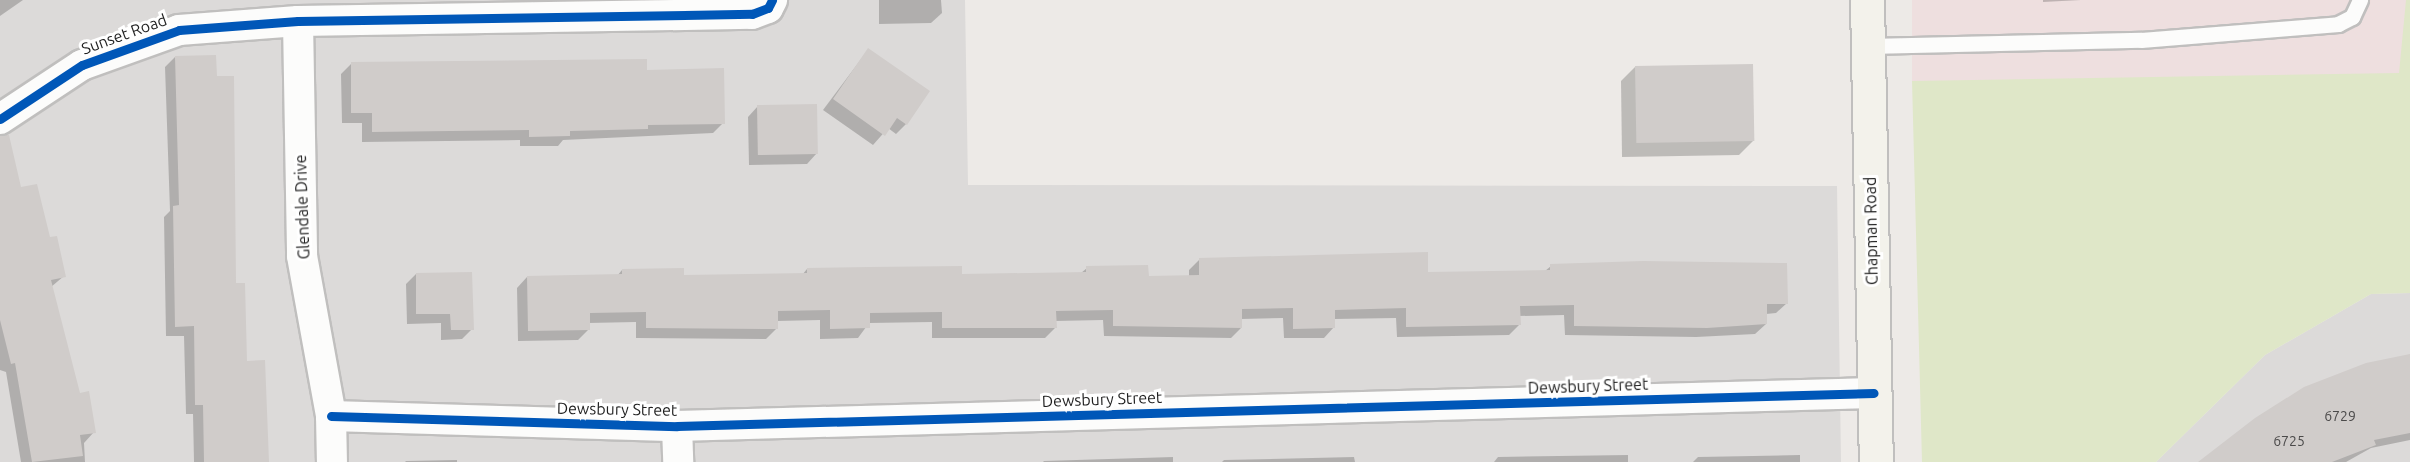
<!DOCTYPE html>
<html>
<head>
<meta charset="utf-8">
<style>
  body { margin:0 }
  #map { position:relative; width:2410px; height:462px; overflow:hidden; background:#edeae7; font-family:Ubuntu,sans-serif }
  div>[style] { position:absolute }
  .residential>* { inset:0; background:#dcdad9 }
  .commercial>* { inset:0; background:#eedfdf; transform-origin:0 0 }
  .grass>* { inset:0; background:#dfe7c8 }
  .shadow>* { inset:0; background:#0003 }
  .building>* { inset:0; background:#d0ccca; transform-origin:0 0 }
  .roads { filter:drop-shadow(2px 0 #c0bfbe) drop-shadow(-2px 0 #c0bfbe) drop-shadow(0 2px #c0bfbe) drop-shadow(0 -2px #c0bfbe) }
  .lane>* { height:15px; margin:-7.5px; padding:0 7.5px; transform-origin:7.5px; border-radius:7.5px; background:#fcfcfb }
  .street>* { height:30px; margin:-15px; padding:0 15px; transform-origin:15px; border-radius:15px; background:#fcfcfb }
  .secondary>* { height:33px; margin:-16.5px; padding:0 16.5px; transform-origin:16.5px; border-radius:16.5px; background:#f3f2eb }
  .cycleway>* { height:9px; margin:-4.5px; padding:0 4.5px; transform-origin:4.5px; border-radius:4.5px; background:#0057b8 }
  span { translate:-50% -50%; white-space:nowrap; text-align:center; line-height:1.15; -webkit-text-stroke:6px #fff; paint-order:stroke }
  .number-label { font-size:14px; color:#4b4a4a }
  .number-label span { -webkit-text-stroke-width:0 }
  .street-label { font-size:16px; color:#1f1f1f }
</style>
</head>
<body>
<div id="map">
  <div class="residential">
    <i style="clip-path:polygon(0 0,965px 0,968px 185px,1837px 186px,1841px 462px,0 462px)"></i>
    <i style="clip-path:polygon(2410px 293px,2410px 462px,2156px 462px,2265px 355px,2371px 294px)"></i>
  </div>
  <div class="commercial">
    <i style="left:1912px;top:0;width:494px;height:81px"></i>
  </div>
  <div class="grass">
    <i style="clip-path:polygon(2406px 0,2410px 0,2410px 293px,2371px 294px,2265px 355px,2156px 462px,1922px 462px,1912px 81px,2399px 73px)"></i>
  </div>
  <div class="shadow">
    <i style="clip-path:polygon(0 0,23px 0,0 16px)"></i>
    <i style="clip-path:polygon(879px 0,941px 0,942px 13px,931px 23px,879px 24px)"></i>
    <i style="clip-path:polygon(2043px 0,2081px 0,2043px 2px)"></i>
    <i style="clip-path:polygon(868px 50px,906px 124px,896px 134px,888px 128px,873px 145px,823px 110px)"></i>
    <i style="clip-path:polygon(175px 57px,235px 285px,245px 362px,267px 462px,194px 462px,193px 414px,186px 414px,184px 336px,166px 336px,164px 217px,170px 211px,165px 67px)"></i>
    <i style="clip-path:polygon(351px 64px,723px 123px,713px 133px,563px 140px,558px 146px,520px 146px,520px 140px,362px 142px,362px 123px,342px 123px,341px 74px)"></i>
    <i style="clip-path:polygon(1635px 67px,1753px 141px,1739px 155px,1622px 157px,1621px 81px)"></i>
    <i style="clip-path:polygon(758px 106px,817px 153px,807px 164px,749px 165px,748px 117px)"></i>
    <i style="clip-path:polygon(0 170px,20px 189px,64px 276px,51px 287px,79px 394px,94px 432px,84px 443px,85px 462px,21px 462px,6px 372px,0 370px)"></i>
    <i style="clip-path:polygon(1200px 259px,1426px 273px,1545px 271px,1551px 266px,1787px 303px,1776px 313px,1766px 314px,1766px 324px,1755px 334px,1696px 337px,1565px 335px,1564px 315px,1519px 316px,1519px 325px,1509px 335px,1397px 337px,1396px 318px,1334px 319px,1334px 327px,1324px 338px,1284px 338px,1283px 318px,1241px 319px,1241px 328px,1231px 338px,1104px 336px,1103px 320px,1055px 321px,1055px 328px,1045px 338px,932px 338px,932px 322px,869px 323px,858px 338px,820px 339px,820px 320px,777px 321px,777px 328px,766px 339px,636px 338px,636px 322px,588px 323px,588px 330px,578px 340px,518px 341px,517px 288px,527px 277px,617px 276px,622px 270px,683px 277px,802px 275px,807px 269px,961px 275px,1081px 273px,1087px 268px,1147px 277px,1189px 276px,1189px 270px)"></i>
    <i style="clip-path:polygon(416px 274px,472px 329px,462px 339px,441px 340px,441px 323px,407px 324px,406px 284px)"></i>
    <i style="clip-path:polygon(2410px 356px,2410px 440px,2371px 448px,2346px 462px,2201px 462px)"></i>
    <i style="clip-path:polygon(1628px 455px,1628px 462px,1494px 462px,1498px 457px)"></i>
    <i style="clip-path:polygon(1800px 455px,1800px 462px,1693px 462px,1698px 457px)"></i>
    <i style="clip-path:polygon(1173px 457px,1173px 462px,1043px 462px,1044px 461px)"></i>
    <i style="clip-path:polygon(1354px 457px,1355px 462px,1222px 462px,1224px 460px)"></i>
    <i style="clip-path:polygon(457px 460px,457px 462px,405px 462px,406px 461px)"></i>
  </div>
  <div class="building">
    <i style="clip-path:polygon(868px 48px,930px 91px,907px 125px,897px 118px,885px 136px,833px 99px)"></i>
    <i style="clip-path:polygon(216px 55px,217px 76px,234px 76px,236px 283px,245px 283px,247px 361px,265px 360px,269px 462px,204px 462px,203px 405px,195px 405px,194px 326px,175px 327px,173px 206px,179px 205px,175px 56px)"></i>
    <i style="clip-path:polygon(647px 59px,647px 70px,724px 68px,725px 124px,648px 125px,648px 129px,570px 131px,570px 136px,529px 137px,529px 130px,372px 132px,372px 113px,351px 113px,351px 62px)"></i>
    <i style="left:1753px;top:64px;width:77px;height:118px;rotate:89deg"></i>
    <i style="left:817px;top:104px;width:50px;height:60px;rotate:89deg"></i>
    <i style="clip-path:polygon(4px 135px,9px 135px,21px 187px,37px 184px,50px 237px,57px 236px,66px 277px,51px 280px,80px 393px,89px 391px,96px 433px,80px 435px,83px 456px,32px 462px,15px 363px,11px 364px,0 320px,0 136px)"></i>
    <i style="clip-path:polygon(1428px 252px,1428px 272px,1550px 270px,1550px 264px,1643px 261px,1787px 263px,1788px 304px,1767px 304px,1767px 324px,1707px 328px,1574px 326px,1574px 305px,1520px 306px,1521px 325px,1406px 327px,1406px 308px,1335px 310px,1335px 328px,1293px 329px,1293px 308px,1242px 309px,1242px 328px,1113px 326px,1113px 310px,1056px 311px,1057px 328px,942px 328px,942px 312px,870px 313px,870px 328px,830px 329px,830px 310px,778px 311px,778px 329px,646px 328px,646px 312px,590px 313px,590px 330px,528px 331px,527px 276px,622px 274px,622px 269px,684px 268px,684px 275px,807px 273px,807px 268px,869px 267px,962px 266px,962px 274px,1086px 272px,1086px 266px,1148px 265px,1149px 276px,1199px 275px,1199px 258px)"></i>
    <i style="clip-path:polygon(472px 272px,474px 330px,451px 330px,450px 314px,416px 314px,416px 273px)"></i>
    <i style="clip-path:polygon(2410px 354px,2410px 433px,2374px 440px,2376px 445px,2332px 462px,2198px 462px,2255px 418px,2304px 387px,2366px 363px)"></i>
  </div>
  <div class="roads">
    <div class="lane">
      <i style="left:1868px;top:46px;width:273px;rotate:-1.3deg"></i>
      <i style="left:2141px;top:40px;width:198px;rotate:-4.6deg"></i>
      <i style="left:2338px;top:24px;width:16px;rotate:-27deg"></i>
      <i style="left:2352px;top:17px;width:19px;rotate:-65deg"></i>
    </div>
    <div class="street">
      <i style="left:298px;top:21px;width:235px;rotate:89deg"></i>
      <i style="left:302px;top:256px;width:163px;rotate:79.7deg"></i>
      <i style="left:331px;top:416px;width:46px;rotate:88.8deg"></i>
      <i style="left:0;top:119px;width:98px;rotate:-33.4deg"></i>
      <i style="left:82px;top:65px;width:103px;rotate:-19.8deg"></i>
      <i style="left:179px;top:30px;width:119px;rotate:-4.3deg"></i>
      <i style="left:298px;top:21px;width:454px;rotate:-0.9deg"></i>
      <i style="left:752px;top:14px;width:17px;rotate:-21deg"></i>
      <i style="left:768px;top:8px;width:9px;rotate:-63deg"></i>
      <i style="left:331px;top:416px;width:346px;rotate:1.7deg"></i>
      <i style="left:677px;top:426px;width:1197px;rotate:-1.58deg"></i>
      <i style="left:677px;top:426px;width:36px;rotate:88deg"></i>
    </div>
    <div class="secondary">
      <i style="left:1867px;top:0;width:462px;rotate:88.9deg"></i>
    </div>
  </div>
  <div class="cycleway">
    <i style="left:0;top:119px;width:98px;rotate:-33.4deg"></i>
    <i style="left:82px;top:65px;width:103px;rotate:-19.8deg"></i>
    <i style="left:179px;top:30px;width:119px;rotate:-4.3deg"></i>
    <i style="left:298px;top:21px;width:454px;rotate:-0.9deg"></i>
    <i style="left:752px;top:14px;width:17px;rotate:-21deg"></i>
    <i style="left:768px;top:8px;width:9px;rotate:-63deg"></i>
    <i style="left:331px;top:416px;width:346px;rotate:1.7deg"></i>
    <i style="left:677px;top:426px;width:1197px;rotate:-1.58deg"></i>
  </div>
  <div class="number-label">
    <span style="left:2340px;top:416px">6729</span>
    <span style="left:2289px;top:441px">6725</span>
  </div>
  <div class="street-label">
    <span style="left:124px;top:34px;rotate:-20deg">Sunset Road</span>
    <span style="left:302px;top:207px;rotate:-92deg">Glendale Drive</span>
    <span style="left:1871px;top:231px;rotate:-91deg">Chapman Road</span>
    <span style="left:1588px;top:386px;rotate:-2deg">Dewsbury Street</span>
    <span style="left:1102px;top:399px;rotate:-2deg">Dewsbury Street</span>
    <span style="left:617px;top:409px;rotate:1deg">Dewsbury Street</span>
  </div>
</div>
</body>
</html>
